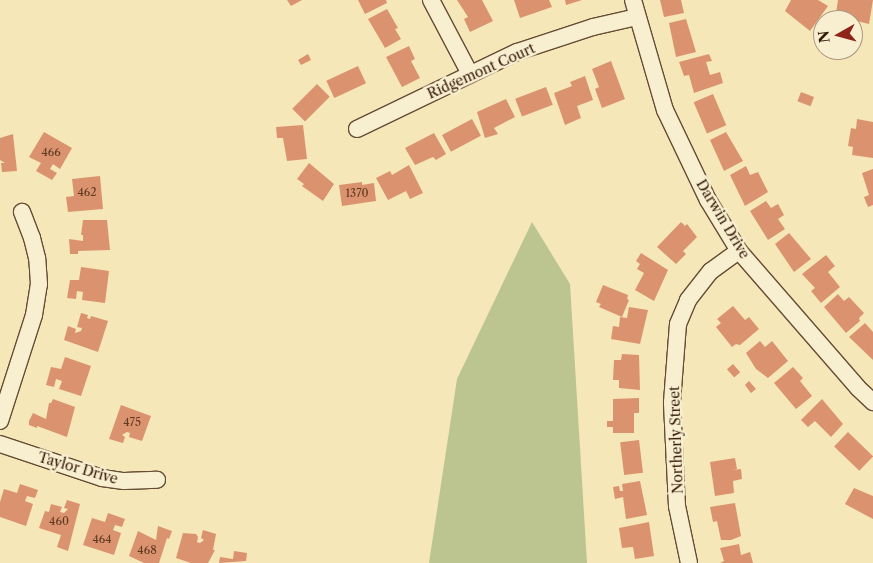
<!DOCTYPE html>
<html>
<head>
<meta charset="utf-8">
<style>
  body { margin:0 }
  #map { position:relative; width:873px; height:563px; overflow:hidden; background:#f5e7b8; font-family:"Libre Caslon Text",serif }
  div>[style] { position:absolute }
  .green>* { inset:0; background:#bcc58f }
  .building>* { inset:0; background:#db936f; transform-origin:0 0 }
  .roads { filter:drop-shadow(1px 0 #654c33) drop-shadow(-1px 0 #654c33) drop-shadow(0 1px #654c33) drop-shadow(0 -1px #654c33) }
  .minor>* { height:16px; margin:-8px; padding:0 8px; transform-origin:8px; border-radius:8px; background:#f8efd1 }
  span { translate:-50% -50%; white-space:nowrap; text-align:center; line-height:1.15; -webkit-text-stroke:5px #f8efd1; paint-order:stroke }
  .number-label { font-size:11px; color:#5e3821 }
  .number-label span { -webkit-text-stroke-width:0 }
  .street-label { font-size:14px; color:#351907 }
  .north { position:absolute; left:813px; top:10px; width:50px; height:50px; box-sizing:border-box; background:#f8efd1; border:1px solid #aa9980; border-radius:50%; rotate:263deg; font-size:14px; font-weight:700; line-height:20px; text-align:center; color:#351907 }
  .north::after { content:''; display:block; margin:auto; width:18px; height:22px; background:#8f2418; clip-path:polygon(50% 0,100% 100%,50% 72%,0 100%) }
</style>
</head>
<body>
<div id="map">
  <div class="green">
    <i style="clip-path:polygon(532px 222px,570px 284px,587px 563px,429px 563px,457px 379px)"></i>
  </div>
  <div class="building">
    <i style="clip-path:polygon(287px 0,302px 0,291px 6px)"></i>
    <i style="clip-path:polygon(358px 0,386px 0,387px 3px,365px 14px)"></i>
    <i style="clip-path:polygon(457px 0,482px 0,493px 21px,470px 32px,464px 19px,468px 17px)"></i>
    <i style="clip-path:polygon(514px 0,549px 0,552px 7px,520px 18px)"></i>
    <i style="clip-path:polygon(565px 0,582px 0,566px 5px)"></i>
    <i style="clip-path:polygon(660px 0,681px 0,684px 13px,664px 17px)"></i>
    <i style="clip-path:polygon(791px 0,818px 0,828px 6px,810px 31px,785px 11px)"></i>
    <i style="clip-path:polygon(838px 0,873px 0,869px 24px,853px 20px,835px 20px)"></i>
    <i style="clip-path:polygon(387px 9px,398px 28px,395px 29px,401px 39px,385px 48px,368px 19px)"></i>
    <i style="clip-path:polygon(686px 19px,696px 52px,676px 57px,669px 23px)"></i>
    <i style="clip-path:polygon(409px 46px,415px 59px,411px 61px,420px 78px,402px 87px,386px 57px)"></i>
    <i style="clip-path:polygon(308px 54px,311px 60px,301px 65px,298px 60px)"></i>
    <i style="clip-path:polygon(709px 54px,712px 61px,706px 62px,710px 75px,720px 72px,723px 83px,694px 93px,689px 75px,684px 76px,679px 62px)"></i>
    <i style="clip-path:polygon(611px 61px,625px 99px,602px 108px,595px 89px,599px 87px,592px 69px)"></i>
    <i style="left:358px;top:66px;width:19px;height:35px;rotate:65deg"></i>
    <i style="clip-path:polygon(585px 76px,593px 100px,577px 106px,581px 118px,565px 125px,554px 93px,572px 86px,570px 82px)"></i>
    <i style="left:317px;top:84px;width:18px;height:35px;rotate:45deg"></i>
    <i style="left:546px;top:87px;width:19px;height:33px;rotate:69deg"></i>
    <i style="left:801px;top:92px;width:14px;height:10px;rotate:21deg"></i>
    <i style="left:713px;top:94px;width:34px;height:21px;rotate:67deg"></i>
    <i style="clip-path:polygon(506px 99px,515px 117px,494px 128px,498px 134px,485px 138px,477px 112px)"></i>
    <i style="left:472px;top:119px;width:19px;height:34px;rotate:62deg"></i>
    <i style="clip-path:polygon(857px 119px,873px 122px,873px 158px,852px 155px,853px 147px,848px 146px,851px 128px,856px 129px)"></i>
    <i style="clip-path:polygon(303px 125px,307px 159px,287px 161px,283px 138px,277px 138px,276px 127px)"></i>
    <i style="clip-path:polygon(44px 132px,72px 148px,60px 169px,53px 164px,50px 169px,57px 173px,52px 180px,36px 171px,41px 163px,29px 157px)"></i>
    <i style="clip-path:polygon(726px 132px,743px 161px,724px 171px,710px 140px)"></i>
    <i style="clip-path:polygon(434px 133px,446px 154px,436px 160px,433px 157px,415px 165px,405px 148px)"></i>
    <i style="clip-path:polygon(13px 134px,17px 171px,2px 172px,1px 163px,5px 163px,0 160px,0 138px)"></i>
    <i style="clip-path:polygon(309px 163px,334px 184px,323px 201px,302px 186px,304px 184px,297px 179px)"></i>
    <i style="clip-path:polygon(409px 165px,423px 193px,410px 199px,406px 191px,388px 200px,376px 178px,390px 171px,392px 175px)"></i>
    <i style="clip-path:polygon(746px 166px,750px 175px,758px 172px,768px 192px,745px 206px,730px 175px)"></i>
    <i style="clip-path:polygon(873px 169px,873px 205px,868px 207px,864px 197px,869px 195px,862px 173px)"></i>
    <i style="clip-path:polygon(100px 176px,103px 209px,68px 212px,66px 197px,74px 196px,72px 179px)"></i>
    <i style="clip-path:polygon(362px 182px,362px 185px,374px 183px,376px 201px,342px 206px,339px 185px)"></i>
    <i style="clip-path:polygon(766px 201px,771px 208px,778px 204px,784px 215px,778px 219px,785px 229px,768px 240px,750px 211px)"></i>
    <i style="clip-path:polygon(83px 220px,107px 220px,110px 250px,78px 251px,78px 254px,70px 254px,69px 239px,83px 241px,83px 235px,81px 235px)"></i>
    <i style="clip-path:polygon(681px 222px,685px 226px,687px 224px,697px 237px,683px 251px,686px 254px,676px 264px,657px 247px)"></i>
    <i style="clip-path:polygon(789px 233px,811px 259px,794px 272px,775px 244px)"></i>
    <i style="clip-path:polygon(641px 253px,668px 270px,654px 301px,635px 290px,644px 273px,637px 269px,640px 264px,636px 261px)"></i>
    <i style="clip-path:polygon(826px 255px,835px 266px,828px 272px,840px 287px,821px 303px,811px 291px,815px 288px,802px 274px)"></i>
    <i style="clip-path:polygon(81px 267px,109px 271px,105px 303px,82px 300px,83px 292px,77px 291px,76px 299px,67px 298px,70px 280px,79px 280px)"></i>
    <i style="clip-path:polygon(603px 285px,628px 295px,627px 299px,629px 300px,622px 317px,599px 307px,601px 304px,596px 302px)"></i>
    <i style="clip-path:polygon(838px 294px,844px 301px,849px 297px,864px 313px,859px 318px,860px 321px,846px 333px,824px 307px)"></i>
    <i style="clip-path:polygon(733px 306px,745px 320px,749px 317px,759px 329px,740px 345px,736px 344px,732px 347px,716px 327px,721px 323px,717px 319px)"></i>
    <i style="clip-path:polygon(629px 307px,648px 310px,640px 344px,611px 339px,613px 326px,619px 327px,620px 317px,627px 318px)"></i>
    <i style="clip-path:polygon(81px 313px,88px 315px,87px 318px,90px 319px,91px 316px,108px 321px,98px 352px,64px 340px,68px 326px,76px 329px,75px 333px,81px 331px,82px 328px,77px 327px)"></i>
    <i style="clip-path:polygon(865px 323px,873px 332px,873px 360px,849px 337px)"></i>
    <i style="clip-path:polygon(760px 341px,765px 347px,772px 341px,788px 361px,768px 378px,756px 369px,746px 353px)"></i>
    <i style="clip-path:polygon(622px 354px,639px 355px,640px 390px,619px 388px,619px 380px,613px 380px,614px 360px,621px 360px)"></i>
    <i style="clip-path:polygon(65px 357px,91px 366px,81px 396px,59px 389px,62px 381px,56px 379px,54px 387px,46px 385px,51px 367px,61px 369px)"></i>
    <i style="left:733px;top:364px;width:11px;height:8px;rotate:49deg"></i>
    <i style="clip-path:polygon(793px 367px,803px 378px,800px 381px,812px 396px,796px 409px,774px 383px)"></i>
    <i style="clip-path:polygon(749px 381px,756px 389px,751px 393px,745px 385px)"></i>
    <i style="clip-path:polygon(639px 398px,639px 413px,634px 413px,634px 433px,613px 433px,613px 427px,607px 427px,607px 421px,613px 421px,613px 399px)"></i>
    <i style="clip-path:polygon(53px 399px,75px 407px,67px 437px,37px 426px,37px 428px,29px 425px,29px 421px,33px 413px,46px 419px,49px 403px,51px 403px)"></i>
    <i style="clip-path:polygon(822px 399px,843px 424px,831px 437px,815px 421px,808px 427px,801px 420px)"></i>
    <i style="clip-path:polygon(121px 405px,151px 416px,142px 441px,129px 437px,130px 433px,127px 432px,122px 435px,125px 437px,123px 443px,109px 439px)"></i>
    <i style="left:848px;top:432px;width:35px;height:20px;rotate:44deg"></i>
    <i style="left:639px;top:440px;width:33px;height:19px;rotate:83deg"></i>
    <i style="clip-path:polygon(735px 458px,737px 469px,732px 470px,741px 469px,742px 479px,733px 481px,734px 493px,715px 496px,710px 462px)"></i>
    <i style="clip-path:polygon(640px 481px,647px 515px,626px 519px,623px 497px,615px 499px,613px 487px,619px 486px,620px 491px,623px 491px,622px 484px)"></i>
    <i style="clip-path:polygon(20px 484px,38px 490px,35px 498px,27px 496px,25px 501px,33px 504px,26px 526px,0 517px,0 502px,4px 489px,17px 493px)"></i>
    <i style="clip-path:polygon(854px 488px,873px 496px,873px 519px,845px 504px)"></i>
    <i style="clip-path:polygon(67px 500px,80px 504px,68px 551px,57px 547px,61px 535px,39px 528px,45px 511px,49px 512px,51px 504px,62px 507px,60px 512px,64px 513px,68px 509px,64px 508px)"></i>
    <i style="clip-path:polygon(735px 503px,741px 536px,731px 540px,721px 540px,717px 521px,713px 522px,710px 507px)"></i>
    <i style="clip-path:polygon(108px 513px,125px 519px,122px 527px,115px 525px,113px 530px,121px 533px,114px 555px,83px 545px,92px 518px,105px 522px)"></i>
    <i style="clip-path:polygon(649px 522px,654px 556px,635px 559px,633px 547px,622px 548px,619px 528px)"></i>
    <i style="clip-path:polygon(158px 526px,172px 531px,169px 539px,167px 538px,159px 563px,144px 563px,129px 556px,138px 531px,156px 540px)"></i>
    <i style="clip-path:polygon(203px 530px,216px 534px,213px 550px,215px 550px,208px 563px,191px 563px,176px 558px,183px 533px,196px 534px,198px 537px,197px 542px,200px 543px,204px 540px,201px 538px)"></i>
    <i style="clip-path:polygon(739px 544px,741px 555px,750px 552px,753px 563px,720px 563px,724px 561px,720px 548px)"></i>
    <i style="clip-path:polygon(234px 551px,247px 553px,246px 561px,219px 563px,220px 557px,233px 559px)"></i>
  </div>
  <div class="roads">
    <div class="minor">
      <i style="left:431px;top:0;width:84px;rotate:62.2deg"></i>
      <i style="left:633px;top:0;width:115px;rotate:73.8deg"></i>
      <i style="left:665px;top:110px;width:100px;rotate:64.5deg"></i>
      <i style="left:708px;top:200px;width:60px;rotate:58.7deg"></i>
      <i style="left:739px;top:251px;width:181px;rotate:49deg"></i>
      <i style="left:858px;top:388px;width:21px;rotate:43deg"></i>
      <i style="left:357px;top:129px;width:178px;rotate:-25.7deg"></i>
      <i style="left:517px;top:52px;width:80px;rotate:-18.2deg"></i>
      <i style="left:593px;top:27px;width:45px;rotate:-12.8deg"></i>
      <i style="left:0;top:421px;width:111px;rotate:-72.2deg"></i>
      <i style="left:34px;top:315px;width:31px;rotate:-81deg"></i>
      <i style="left:39px;top:284px;width:26px;rotate:-94deg"></i>
      <i style="left:37px;top:258px;width:21px;rotate:-104deg"></i>
      <i style="left:32px;top:238px;width:28px;rotate:-111deg"></i>
      <i style="left:0;top:444px;width:108px;rotate:18.4deg"></i>
      <i style="left:102px;top:478px;width:22px;rotate:8deg"></i>
      <i style="left:124px;top:481px;width:33px;rotate:-2deg"></i>
      <i style="left:689px;top:563px;width:58px;rotate:-101.9deg"></i>
      <i style="left:677px;top:506px;width:104px;rotate:-92.8deg"></i>
      <i style="left:672px;top:402px;width:78px;rotate:-85.6deg"></i>
      <i style="left:678px;top:324px;width:26px;rotate:-67deg"></i>
      <i style="left:688px;top:300px;width:37px;rotate:-52deg"></i>
      <i style="left:711px;top:271px;width:34px;rotate:-36deg"></i>
    </div>
  </div>
  <div class="number-label">
    <span style="left:51px;top:152px">466</span>
    <span style="left:87px;top:192px">462</span>
    <span style="left:357px;top:193px">1370</span>
    <span style="left:132px;top:422px">475</span>
    <span style="left:59px;top:521px">460</span>
    <span style="left:102px;top:539px">464</span>
    <span style="left:147px;top:550px">468</span>
  </div>
  <div class="street-label">
    <span style="left:481px;top:71px;rotate:-24deg">Ridgemont Court</span>
    <span style="left:723px;top:219px;rotate:59deg">Darwin Drive</span>
    <span style="left:676px;top:440px;rotate:-92deg">Northerly Street</span>
    <span style="left:78px;top:468px;rotate:16deg">Taylor Drive</span>
  </div>
  <div class="north">N</div>
</div>
</body>
</html>
